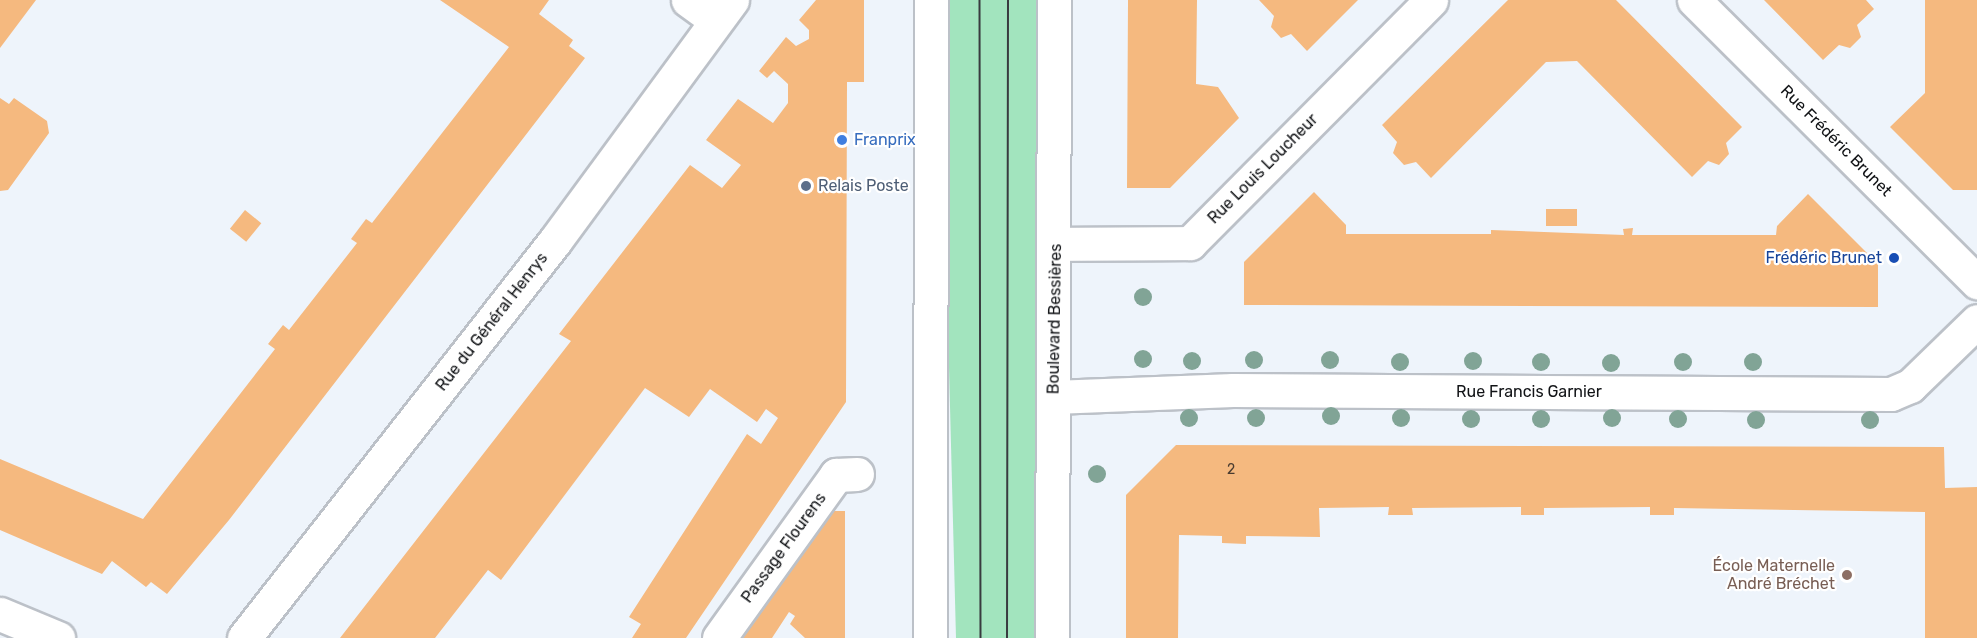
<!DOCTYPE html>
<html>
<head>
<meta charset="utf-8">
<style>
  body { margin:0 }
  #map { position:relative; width:1977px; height:638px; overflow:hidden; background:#eef4fb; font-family:Rubik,sans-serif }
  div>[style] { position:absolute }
  .green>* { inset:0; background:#a2e4be }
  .building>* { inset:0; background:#f5b97f; transform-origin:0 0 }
  .roads { filter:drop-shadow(2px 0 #bcc1c8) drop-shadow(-2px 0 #bcc1c8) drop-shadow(0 2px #bcc1c8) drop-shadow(0 -2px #bcc1c8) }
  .minor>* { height:33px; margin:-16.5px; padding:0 16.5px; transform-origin:16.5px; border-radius:16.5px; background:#fff }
  .major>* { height:33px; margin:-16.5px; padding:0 16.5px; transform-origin:16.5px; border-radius:16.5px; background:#fff }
  .tram>* { height:1.5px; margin:-0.75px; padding:0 0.75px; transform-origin:0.75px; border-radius:0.75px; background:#383b3f }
  .trees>* { width:18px; height:18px; margin:-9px; border-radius:50%; background:#81a496 }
  .dots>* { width:16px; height:16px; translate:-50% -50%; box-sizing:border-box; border:3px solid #fff; border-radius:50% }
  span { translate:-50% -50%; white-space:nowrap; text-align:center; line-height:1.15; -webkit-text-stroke:4.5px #fff; paint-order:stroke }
  .number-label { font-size:14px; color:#4a3c30 }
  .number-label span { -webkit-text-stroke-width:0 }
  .shop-label { font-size:16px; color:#366cbe }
  .left { translate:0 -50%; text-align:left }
  .street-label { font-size:16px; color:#111316 }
  .service-label { font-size:16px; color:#4e5e75 }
  .transit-label { font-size:16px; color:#164399 }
  .right { translate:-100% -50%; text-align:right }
  .education-label { font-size:16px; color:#785e54 }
</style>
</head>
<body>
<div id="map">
  <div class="green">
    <i style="clip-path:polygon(947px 0,1039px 0,1036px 638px,956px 638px,945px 213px)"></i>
  </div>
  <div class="building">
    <i style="clip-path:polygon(0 0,36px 0,0 48px)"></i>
    <i style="clip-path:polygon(440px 0,549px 0,539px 14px,573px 40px,569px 46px,585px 58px,229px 520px,167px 594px,151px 582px,146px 587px,112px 561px,102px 574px,0 530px,0 459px,143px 519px,275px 349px,268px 344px,283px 325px,289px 330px,357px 243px,351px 239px,366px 219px,372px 223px,509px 47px)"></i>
    <i style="clip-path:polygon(816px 0,864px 0,864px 82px,847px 82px,846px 402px,686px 638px,632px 638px,641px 624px,629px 617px,747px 434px,761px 444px,778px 418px,766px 409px,757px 422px,710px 389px,689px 417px,645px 388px,501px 580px,488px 570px,435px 638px,340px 638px,571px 341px,559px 334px,690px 165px,722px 188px,741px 165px,706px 140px,738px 99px,773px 123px,788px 103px,788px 84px,774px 71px,767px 78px,759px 71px,786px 37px,796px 46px,809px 39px,809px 30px,799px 20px)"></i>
    <i style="clip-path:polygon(1128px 0,1197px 0,1196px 84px,1218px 87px,1239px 118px,1170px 188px,1127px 188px)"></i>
    <i style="clip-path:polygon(1259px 0,1358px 0,1307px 51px,1291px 34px,1281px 38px,1271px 27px,1274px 16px)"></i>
    <i style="clip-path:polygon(1508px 0,1616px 0,1742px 127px,1726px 143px,1729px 154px,1719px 165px,1708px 161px,1692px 177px,1577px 61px,1546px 62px,1431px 178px,1416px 162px,1404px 165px,1393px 153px,1397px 142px,1382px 125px)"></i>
    <i style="clip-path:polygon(1764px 0,1866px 0,1874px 9px,1857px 25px,1861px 37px,1850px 48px,1839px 45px,1823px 60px)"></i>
    <i style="clip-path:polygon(1925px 0,1977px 0,1977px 190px,1953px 190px,1890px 127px,1925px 93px)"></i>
    <i style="clip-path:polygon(0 98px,9px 104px,14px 98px,47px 121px,49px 133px,8px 190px,0 191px)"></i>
    <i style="clip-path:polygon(1314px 192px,1346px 225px,1346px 234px,1491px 234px,1491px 230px,1624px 235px,1623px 229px,1633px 228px,1632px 235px,1776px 235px,1777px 226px,1808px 194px,1878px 264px,1878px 307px,1244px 305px,1244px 262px)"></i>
    <i style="left:1546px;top:209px;width:31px;height:17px"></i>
    <i style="left:245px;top:210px;width:21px;height:24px;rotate:39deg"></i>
    <i style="clip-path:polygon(1176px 445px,1944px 447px,1945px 488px,1977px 487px,1977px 638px,1925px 638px,1925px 512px,1674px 508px,1674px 515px,1650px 515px,1650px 507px,1544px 508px,1544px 515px,1521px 515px,1521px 507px,1412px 508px,1413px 515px,1388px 515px,1389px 507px,1319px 508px,1320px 537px,1246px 536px,1246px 544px,1222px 543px,1222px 536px,1179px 535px,1178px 638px,1126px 638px,1126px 495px)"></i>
    <i style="clip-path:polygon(822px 511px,845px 511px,845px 638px,805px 638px,790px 624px,795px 616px,789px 612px,772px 638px,736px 638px)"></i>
  </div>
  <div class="roads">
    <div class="minor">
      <i style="left:688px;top:0;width:34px;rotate:36deg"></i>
      <i style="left:1694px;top:0;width:400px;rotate:44.9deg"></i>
      <i style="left:1056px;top:244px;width:134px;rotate:-0.4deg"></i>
      <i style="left:1190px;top:243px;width:342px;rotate:-45.2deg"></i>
      <i style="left:1053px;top:397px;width:180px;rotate:-2.2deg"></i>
      <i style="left:1233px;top:390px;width:658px;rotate:0.35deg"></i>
      <i style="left:1891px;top:394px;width:21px;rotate:-23deg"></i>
      <i style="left:1910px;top:386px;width:93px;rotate:-44.1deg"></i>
      <i style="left:0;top:614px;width:63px;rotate:22.5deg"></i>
      <i style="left:244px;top:638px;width:504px;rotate:-51.93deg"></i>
      <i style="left:555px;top:241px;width:299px;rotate:-53.7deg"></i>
      <i style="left:719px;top:638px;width:201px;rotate:-54.3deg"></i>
      <i style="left:836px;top:475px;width:21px;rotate:-3deg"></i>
    </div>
    <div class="major">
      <i style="left:930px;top:638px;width:638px;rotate:-89.91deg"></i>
      <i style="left:1052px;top:638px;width:638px;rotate:-89.82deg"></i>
    </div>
  </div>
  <div class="tram">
    <i style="left:980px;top:0;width:638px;rotate:89.91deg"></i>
    <i style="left:1007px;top:638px;width:638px;rotate:-89.91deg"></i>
  </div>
  <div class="trees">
    <i style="left:1143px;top:297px"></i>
    <i style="left:1143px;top:359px"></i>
    <i style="left:1254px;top:360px"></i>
    <i style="left:1330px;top:360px"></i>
    <i style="left:1192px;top:361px"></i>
    <i style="left:1473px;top:361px"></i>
    <i style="left:1400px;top:362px"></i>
    <i style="left:1541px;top:362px"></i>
    <i style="left:1683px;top:362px"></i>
    <i style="left:1753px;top:362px"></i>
    <i style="left:1611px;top:363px"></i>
    <i style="left:1331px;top:416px"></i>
    <i style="left:1189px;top:418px"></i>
    <i style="left:1256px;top:418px"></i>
    <i style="left:1401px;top:418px"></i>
    <i style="left:1612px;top:418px"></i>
    <i style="left:1471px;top:419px"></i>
    <i style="left:1541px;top:419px"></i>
    <i style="left:1678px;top:419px"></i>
    <i style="left:1756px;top:420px"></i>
    <i style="left:1870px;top:420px"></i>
    <i style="left:1097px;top:474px"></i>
  </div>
  <div class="dots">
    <i style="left:842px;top:140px;background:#3f7fe0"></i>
    <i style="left:806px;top:186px;background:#5c6f8a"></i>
    <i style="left:1894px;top:258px;background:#1a4fb4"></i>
    <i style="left:1847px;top:575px;background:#8d6e63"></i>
  </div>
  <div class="number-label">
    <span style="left:1231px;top:470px">2</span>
  </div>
  <div class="shop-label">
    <span class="left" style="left:854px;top:140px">Franprix</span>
  </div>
  <div class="street-label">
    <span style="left:1836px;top:141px;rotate:45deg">Rue Frédéric Brunet</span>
    <span style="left:1263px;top:169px;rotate:-45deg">Rue Louis Loucheur</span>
    <span style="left:1055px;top:319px;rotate:-89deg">Boulevard Bessières</span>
    <span style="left:492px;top:322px;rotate:-52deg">Rue du Général Henrys</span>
    <span style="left:1529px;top:392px">Rue Francis Garnier</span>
    <span style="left:784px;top:548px;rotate:-54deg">Passage Flourens</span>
  </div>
  <div class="service-label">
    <span class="left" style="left:818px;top:186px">Relais Poste</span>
  </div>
  <div class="transit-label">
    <span class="right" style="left:1882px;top:258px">Frédéric Brunet</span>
  </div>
  <div class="education-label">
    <span class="right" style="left:1835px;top:575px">École Maternelle<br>André Bréchet</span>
  </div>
</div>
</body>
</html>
